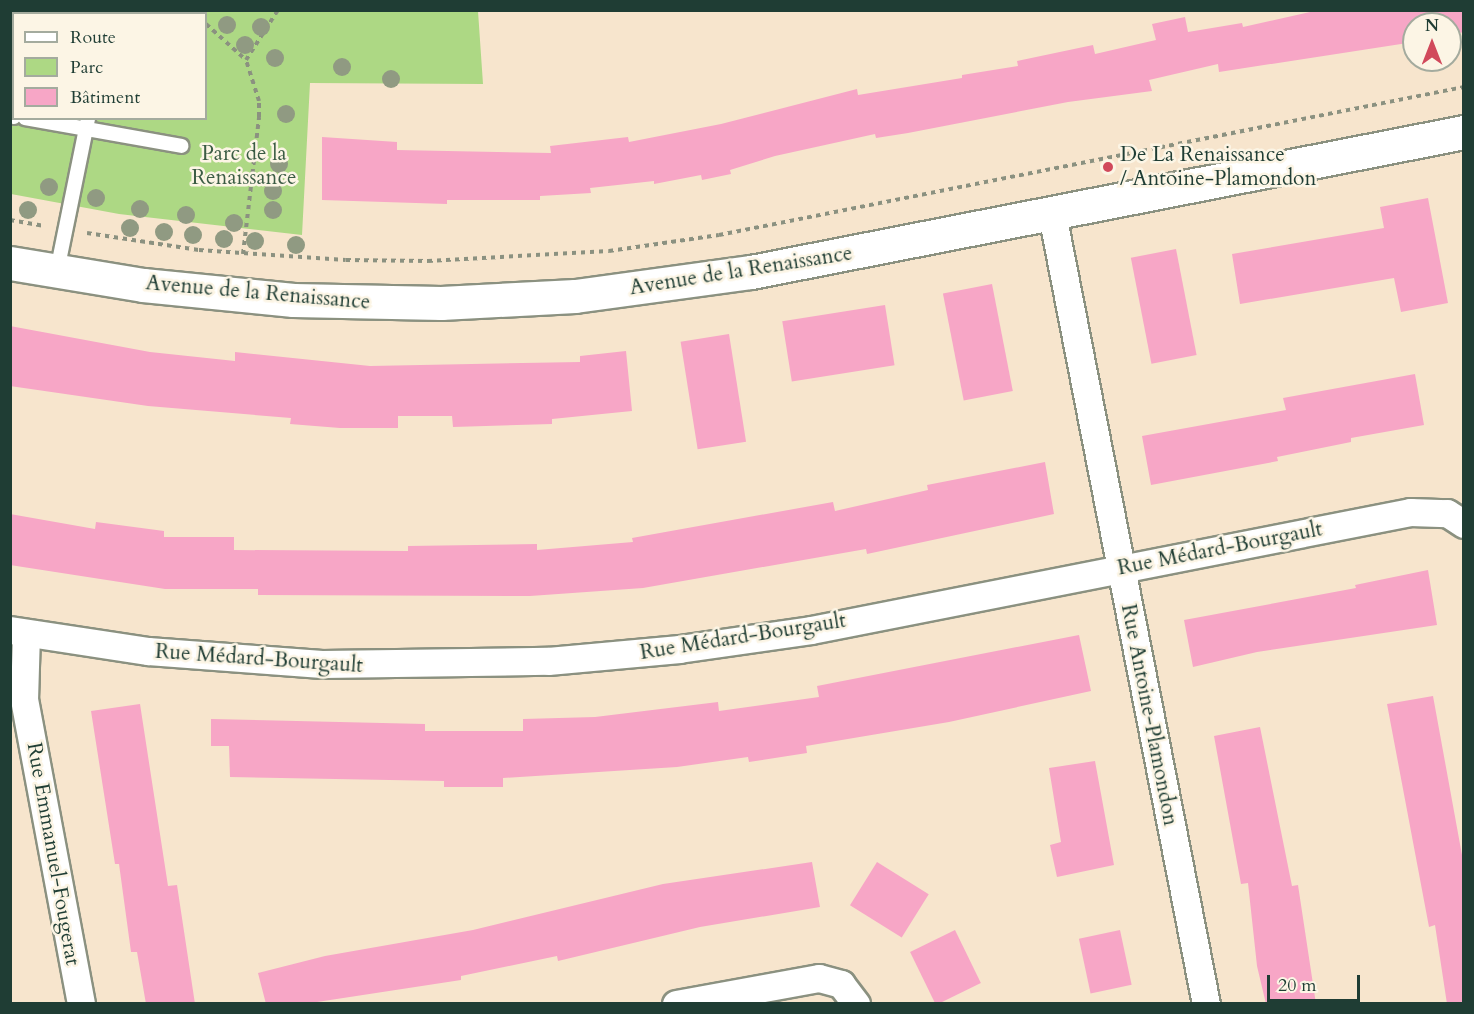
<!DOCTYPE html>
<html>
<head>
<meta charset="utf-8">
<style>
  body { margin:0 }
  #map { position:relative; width:1474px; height:1014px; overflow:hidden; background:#f7e5cd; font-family:Cardo,serif }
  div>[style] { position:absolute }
  .green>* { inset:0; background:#add884 }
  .building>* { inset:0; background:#f7a6c6; transform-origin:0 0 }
  .path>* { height:4px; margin-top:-2px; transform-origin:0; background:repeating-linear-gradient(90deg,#8b9180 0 4.5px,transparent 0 9px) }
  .roads { filter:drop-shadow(2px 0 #8b9180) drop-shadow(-2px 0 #8b9180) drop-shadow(0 2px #8b9180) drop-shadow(0 -2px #8b9180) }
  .service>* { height:14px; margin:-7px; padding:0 7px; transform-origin:7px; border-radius:7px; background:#fff }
  .minor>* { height:27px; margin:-13.5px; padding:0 13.5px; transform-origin:13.5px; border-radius:13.5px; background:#fff }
  .tertiary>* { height:33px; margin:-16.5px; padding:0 16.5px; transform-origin:16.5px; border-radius:16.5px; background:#fff }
  .trees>* { width:18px; height:18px; margin:-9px; border-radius:50%; background:#909a82 }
  .dots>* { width:16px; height:16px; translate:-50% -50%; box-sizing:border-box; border:3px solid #fcf5e5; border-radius:50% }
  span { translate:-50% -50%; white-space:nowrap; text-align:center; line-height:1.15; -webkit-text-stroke:5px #fcf5e5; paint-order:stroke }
  .park-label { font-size:21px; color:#3b5c44 }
  .poi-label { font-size:21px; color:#1f3d34 }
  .left { translate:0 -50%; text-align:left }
  .street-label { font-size:21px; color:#1f3d34 }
  .frame { position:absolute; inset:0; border:12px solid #1f3d34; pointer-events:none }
  .legend { position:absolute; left:12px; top:12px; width:195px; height:108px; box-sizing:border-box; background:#fcf5e5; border:2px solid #a4ab9e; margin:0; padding:8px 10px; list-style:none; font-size:18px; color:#1f3d34 }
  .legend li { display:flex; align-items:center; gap:12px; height:30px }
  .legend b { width:30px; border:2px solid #a4ab9e }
  .north { position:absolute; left:1402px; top:12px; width:60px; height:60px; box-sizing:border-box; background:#fcf5e5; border:2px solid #a4ab9e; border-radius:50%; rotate:0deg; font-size:16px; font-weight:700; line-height:24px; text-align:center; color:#1f3d34 }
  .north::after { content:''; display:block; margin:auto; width:21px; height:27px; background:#d1495b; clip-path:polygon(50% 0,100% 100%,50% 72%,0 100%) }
  .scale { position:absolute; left:1267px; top:975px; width:93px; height:27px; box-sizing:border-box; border:3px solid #1f3d34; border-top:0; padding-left:8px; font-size:18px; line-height:21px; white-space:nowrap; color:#1f3d34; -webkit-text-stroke:4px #fcf5e5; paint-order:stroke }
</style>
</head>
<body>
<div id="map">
  <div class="green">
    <i style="clip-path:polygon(evenodd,10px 11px,478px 11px,483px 84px,310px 83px,302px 235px,119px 214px,11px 194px,10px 11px,14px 14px,206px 14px,206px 118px,14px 118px,14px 14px)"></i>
  </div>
  <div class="building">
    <i style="clip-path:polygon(1319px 10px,1464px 10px,1464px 32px,1450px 35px,1450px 24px,1414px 24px,1414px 42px,1219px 72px,1218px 64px,1149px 80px,1152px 91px,1068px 102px,908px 133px,876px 138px,875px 134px,775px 156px,730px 170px,731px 174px,702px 180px,701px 175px,654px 184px,654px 181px,590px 188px,591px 193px,540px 196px,540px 200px,447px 200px,447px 204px,322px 200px,322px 137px,397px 142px,397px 150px,551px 153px,550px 146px,628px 137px,629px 142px,721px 124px,857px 89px,858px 95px,962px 78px,962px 75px,1018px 66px,1017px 61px,1093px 45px,1095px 54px,1156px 40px,1152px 24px,1185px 17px,1188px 32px,1242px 23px,1243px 27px)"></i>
    <i style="clip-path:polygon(1428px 198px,1448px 303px,1401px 312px,1394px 278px,1240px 304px,1232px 254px,1384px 228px,1380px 207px)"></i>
    <i style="left:1176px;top:249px;width:108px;height:46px;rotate:79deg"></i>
    <i style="left:992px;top:284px;width:109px;height:50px;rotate:79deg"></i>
    <i style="left:885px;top:305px;width:61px;height:104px;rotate:81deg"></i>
    <i style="clip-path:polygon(10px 326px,150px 352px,235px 361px,235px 352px,370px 366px,580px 362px,580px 356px,626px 351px,632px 411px,552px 419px,552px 424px,453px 427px,452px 416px,398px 416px,398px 428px,340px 428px,290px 424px,291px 418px,148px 406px,10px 386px)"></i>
    <i style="left:729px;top:334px;width:109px;height:49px;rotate:81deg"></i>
    <i style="clip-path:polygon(1415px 374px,1424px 425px,1351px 438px,1351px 442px,1277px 457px,1278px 461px,1151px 485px,1142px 436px,1286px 410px,1283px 398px)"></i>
    <i style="clip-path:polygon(1045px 462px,1054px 514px,867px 554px,866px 549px,643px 588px,530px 596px,258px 595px,258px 589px,165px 589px,10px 565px,10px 514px,95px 529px,96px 522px,164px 531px,164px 537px,234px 537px,234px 550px,408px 551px,408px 546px,537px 544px,537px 550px,633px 542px,632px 538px,833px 502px,835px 511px,928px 490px,927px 485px)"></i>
    <i style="clip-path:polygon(1428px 570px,1437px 625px,1257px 652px,1193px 667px,1184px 620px,1356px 588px,1355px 585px)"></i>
    <i style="clip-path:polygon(1079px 635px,1091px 691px,949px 722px,806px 746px,807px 753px,749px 762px,748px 757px,677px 767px,503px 778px,503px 787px,444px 787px,444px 781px,230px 777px,229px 746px,211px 746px,211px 719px,425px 724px,425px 731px,523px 731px,523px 719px,595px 717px,718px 702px,719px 711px,819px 697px,817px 686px)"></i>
    <i style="clip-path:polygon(1433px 696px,1464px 866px,1464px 1004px,1447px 1004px,1435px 925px,1429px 927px,1387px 704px)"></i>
    <i style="clip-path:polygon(140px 704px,168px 886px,177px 885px,195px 1004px,146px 1004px,137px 952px,131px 952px,119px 864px,115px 864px,91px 711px)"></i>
    <i style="clip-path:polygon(1260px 727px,1292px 886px,1298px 885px,1316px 1004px,1266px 1004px,1257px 966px,1248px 883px,1241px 884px,1214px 736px)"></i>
    <i style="clip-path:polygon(1095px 761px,1114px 865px,1057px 877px,1050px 845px,1061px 842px,1049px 768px)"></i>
    <i style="clip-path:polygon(812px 862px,820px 907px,700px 927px,558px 961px,557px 956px,461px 976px,461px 980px,304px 1004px,266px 1004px,258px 973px,325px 956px,473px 930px,663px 884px)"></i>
    <i style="left:877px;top:862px;width:61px;height:51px;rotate:32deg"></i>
    <i style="left:955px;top:930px;width:59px;height:50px;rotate:64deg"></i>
    <i style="left:1120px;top:930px;width:56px;height:42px;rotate:78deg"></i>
  </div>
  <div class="path">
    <i style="left:25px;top:10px;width:10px;rotate:24deg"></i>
    <i style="left:171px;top:10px;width:12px;rotate:20deg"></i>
    <i style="left:95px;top:14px;width:26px;rotate:-9deg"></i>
    <i style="left:138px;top:14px;width:4px;rotate:-90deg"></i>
    <i style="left:197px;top:14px;width:4px;rotate:-90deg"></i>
    <i style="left:206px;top:24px;width:54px;rotate:42deg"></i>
    <i style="left:10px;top:220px;width:35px;rotate:10deg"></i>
    <i style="left:87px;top:233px;width:113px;rotate:8.6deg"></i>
    <i style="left:199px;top:250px;width:147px;rotate:3.9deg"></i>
    <i style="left:346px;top:260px;width:82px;rotate:0.7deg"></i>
    <i style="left:428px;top:261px;width:181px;rotate:-3.2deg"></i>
    <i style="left:609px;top:251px;width:111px;rotate:-8.3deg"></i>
    <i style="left:719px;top:235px;width:760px;rotate:-11.24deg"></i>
    <i style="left:243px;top:254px;width:138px;rotate:-83.3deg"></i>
    <i style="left:259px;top:117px;width:16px;rotate:-90deg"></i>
    <i style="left:259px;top:101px;width:43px;rotate:-107.6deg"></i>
    <i style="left:246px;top:60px;width:59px;rotate:-57.4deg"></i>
  </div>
  <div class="roads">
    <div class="service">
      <i style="left:10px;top:116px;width:4px;rotate:14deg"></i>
      <i style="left:25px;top:118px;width:159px;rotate:10.1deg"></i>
      <i style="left:57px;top:271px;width:156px;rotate:-78.5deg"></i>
    </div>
    <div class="minor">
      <i style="left:1052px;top:214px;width:805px;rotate:78.97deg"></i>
      <i style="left:10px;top:630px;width:140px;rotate:8.7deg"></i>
      <i style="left:148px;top:651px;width:174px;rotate:4.3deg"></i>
      <i style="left:322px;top:664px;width:226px;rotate:-0.8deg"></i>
      <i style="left:548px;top:661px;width:132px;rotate:-5.2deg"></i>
      <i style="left:679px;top:649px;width:133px;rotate:-8.2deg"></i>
      <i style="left:811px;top:630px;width:611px;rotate:-11.14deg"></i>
      <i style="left:1410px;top:512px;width:37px;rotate:2deg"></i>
      <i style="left:1447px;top:513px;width:20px;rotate:33deg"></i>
      <i style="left:26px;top:633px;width:66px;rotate:91.7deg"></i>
      <i style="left:24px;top:699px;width:310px;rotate:79.4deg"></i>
      <i style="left:676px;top:1004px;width:145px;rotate:-10.3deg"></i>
      <i style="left:819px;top:978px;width:23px;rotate:15deg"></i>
      <i style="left:841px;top:984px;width:25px;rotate:53deg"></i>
    </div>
    <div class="tertiary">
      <i style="left:10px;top:263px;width:135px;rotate:9.4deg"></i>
      <i style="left:143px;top:285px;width:151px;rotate:5.7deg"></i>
      <i style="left:293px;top:300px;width:148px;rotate:1.2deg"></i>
      <i style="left:441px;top:303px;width:134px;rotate:-3deg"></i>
      <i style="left:575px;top:296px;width:178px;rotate:-7.8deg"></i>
      <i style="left:751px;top:272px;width:727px;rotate:-11.11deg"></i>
    </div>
  </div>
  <div class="trees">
    <i style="left:227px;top:25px"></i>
    <i style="left:261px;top:27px"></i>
    <i style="left:245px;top:45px"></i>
    <i style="left:275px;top:58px"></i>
    <i style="left:342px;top:67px"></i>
    <i style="left:391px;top:79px"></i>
    <i style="left:286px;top:114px"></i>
    <i style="left:279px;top:164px"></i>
    <i style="left:49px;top:187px"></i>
    <i style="left:273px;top:191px"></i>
    <i style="left:96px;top:198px"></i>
    <i style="left:140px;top:209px"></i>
    <i style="left:28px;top:210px"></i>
    <i style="left:273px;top:210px"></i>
    <i style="left:186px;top:215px"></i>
    <i style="left:234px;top:223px"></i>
    <i style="left:130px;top:228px"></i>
    <i style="left:164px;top:232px"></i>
    <i style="left:193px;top:235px"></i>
    <i style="left:224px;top:239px"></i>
    <i style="left:255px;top:241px"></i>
    <i style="left:296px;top:245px"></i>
  </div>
  <div class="dots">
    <i style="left:1108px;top:167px;background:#d1495b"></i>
  </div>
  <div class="park-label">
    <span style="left:244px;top:166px">Parc de la<br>Renaissance</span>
  </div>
  <div class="poi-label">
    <span class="left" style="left:1120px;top:167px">De La Renaissance<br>/ Antoine-Plamondon</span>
  </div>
  <div class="street-label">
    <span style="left:741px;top:271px;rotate:-9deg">Avenue de la Renaissance</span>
    <span style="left:258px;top:293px;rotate:5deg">Avenue de la Renaissance</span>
    <span style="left:1220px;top:549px;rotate:-11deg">Rue Médard-Bourgault</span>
    <span style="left:743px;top:637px;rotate:-9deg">Rue Médard-Bourgault</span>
    <span style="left:259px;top:659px;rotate:4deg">Rue Médard-Bourgault</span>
    <span style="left:1149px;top:715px;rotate:79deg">Rue Antoine-Plamondon</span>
    <span style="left:53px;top:854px;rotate:80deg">Rue Emmanuel-Fougerat</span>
  </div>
  <div class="frame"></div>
  <ul class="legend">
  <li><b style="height:8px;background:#fff"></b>Route</li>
  <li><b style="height:16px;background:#add884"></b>Parc</li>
  <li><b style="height:16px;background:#f7a6c6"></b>Bâtiment</li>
  </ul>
  <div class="north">N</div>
  <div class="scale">20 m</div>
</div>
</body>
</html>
